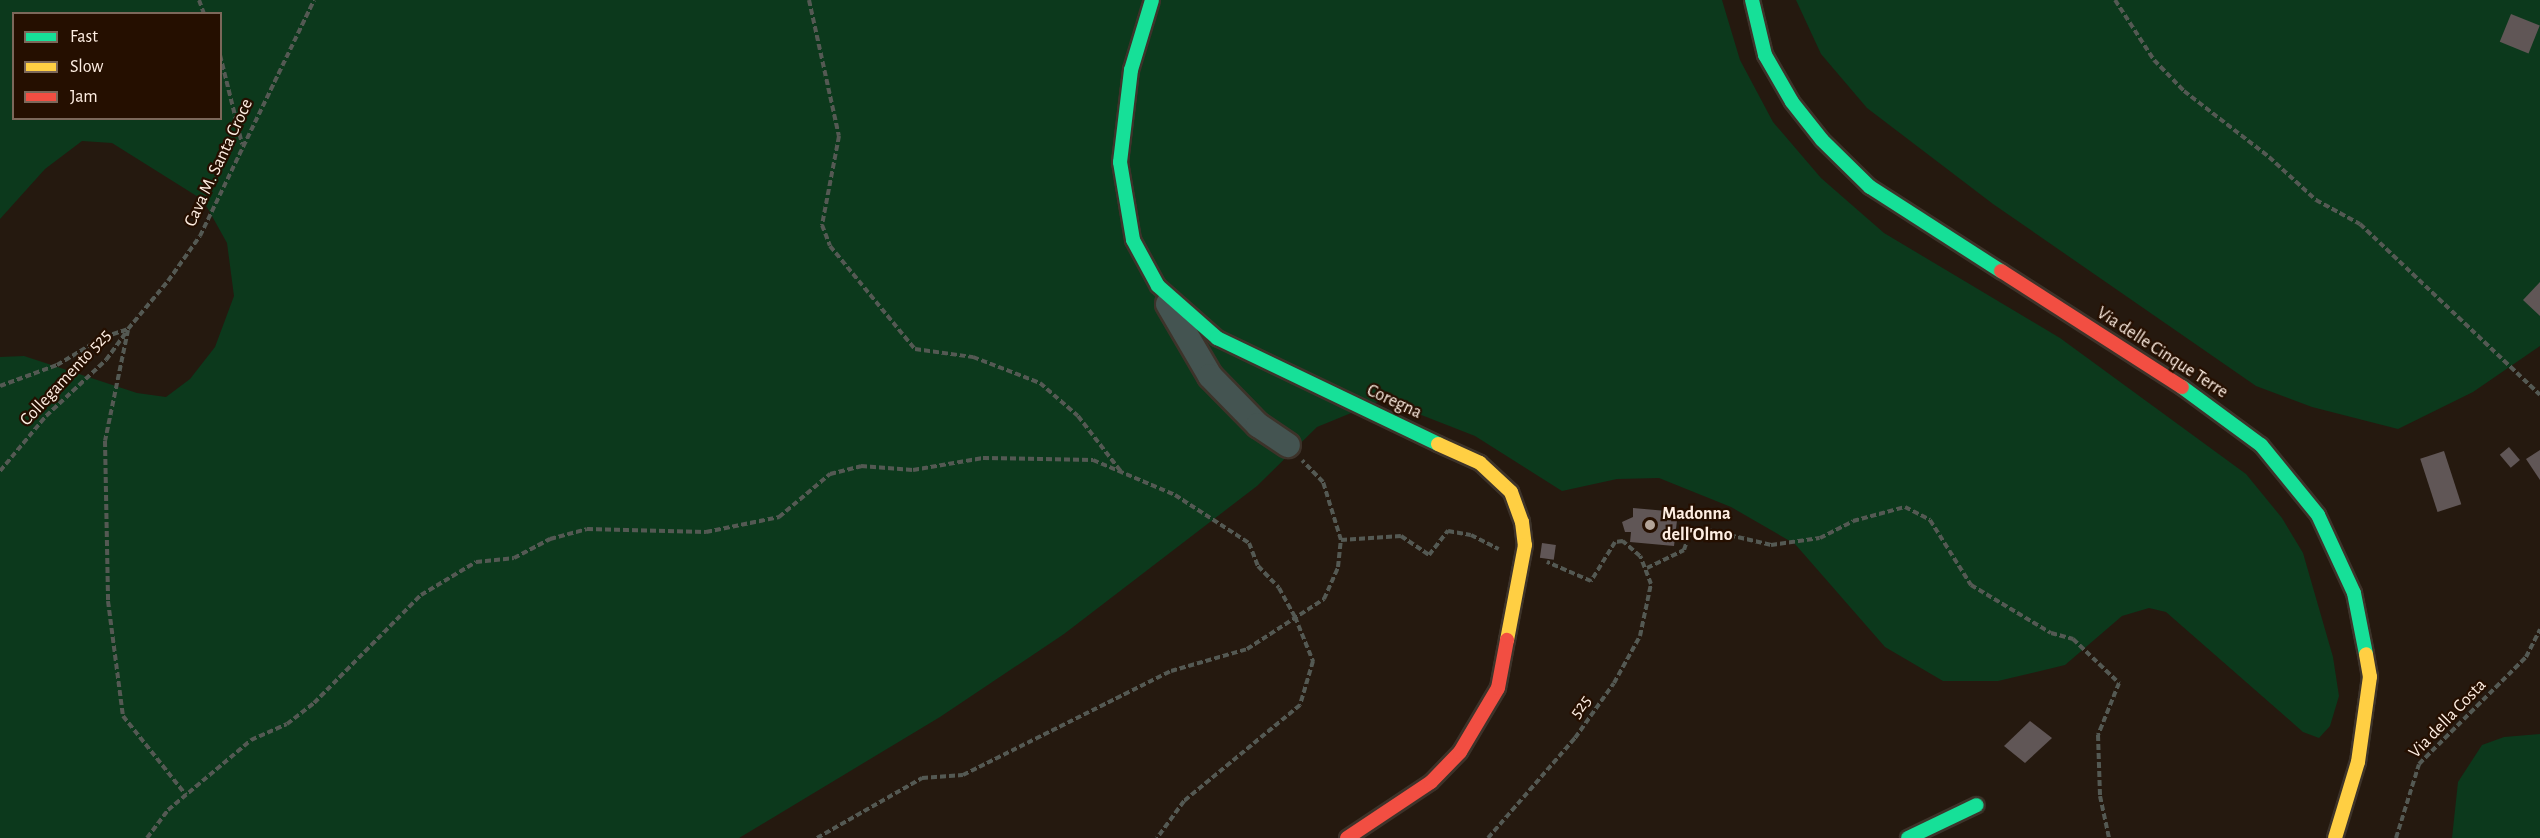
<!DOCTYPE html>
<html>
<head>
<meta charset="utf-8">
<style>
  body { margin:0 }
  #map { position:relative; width:2540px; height:838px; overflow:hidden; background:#25190f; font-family:"Alegreya Sans",sans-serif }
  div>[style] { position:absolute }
  .green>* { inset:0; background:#0c391c }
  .building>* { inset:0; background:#605656; transform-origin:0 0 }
  .path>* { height:4px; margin-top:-2px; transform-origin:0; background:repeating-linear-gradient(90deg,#545953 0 6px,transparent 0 9px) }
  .roads { filter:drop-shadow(2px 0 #3d332a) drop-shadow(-2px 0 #3d332a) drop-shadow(0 2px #3d332a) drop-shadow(0 -2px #3d332a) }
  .street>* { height:24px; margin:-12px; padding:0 12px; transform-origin:12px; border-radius:12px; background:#445451 }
  .fast>* { height:14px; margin:-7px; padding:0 7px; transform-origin:7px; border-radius:7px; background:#16e098 }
  .slow>* { height:14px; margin:-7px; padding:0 7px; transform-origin:7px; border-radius:7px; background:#ffcf43 }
  .jam>* { height:14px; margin:-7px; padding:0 7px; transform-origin:7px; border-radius:7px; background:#f24e42 }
  .dots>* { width:16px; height:16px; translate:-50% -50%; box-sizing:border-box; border:3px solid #250f00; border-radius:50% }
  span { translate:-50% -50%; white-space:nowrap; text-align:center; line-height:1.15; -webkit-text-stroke:4.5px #250f00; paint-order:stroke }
  .street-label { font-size:18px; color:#feeee2 }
  .poi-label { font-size:18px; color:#feeee2; font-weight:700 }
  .left { translate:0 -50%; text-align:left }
  .legend { position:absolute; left:12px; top:12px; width:210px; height:108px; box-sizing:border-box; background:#250f00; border:2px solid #7c685a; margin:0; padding:8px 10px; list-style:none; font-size:18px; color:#feeee2 }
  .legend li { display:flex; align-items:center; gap:12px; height:30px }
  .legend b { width:30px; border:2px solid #7c685a }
</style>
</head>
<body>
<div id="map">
  <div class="green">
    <i style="clip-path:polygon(evenodd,0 0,1722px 0,1740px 60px,1773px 122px,1821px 178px,1884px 233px,2060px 338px,2246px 474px,2282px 518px,2303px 553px,2333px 657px,2339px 696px,2330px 726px,2319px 738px,2303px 732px,2166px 612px,2149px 608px,2122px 616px,2065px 665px,1998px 681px,1943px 681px,1885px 647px,1795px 544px,1731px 507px,1659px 478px,1617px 479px,1562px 491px,1475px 436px,1383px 400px,1317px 427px,1257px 486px,1064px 634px,940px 717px,739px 838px,0 838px,0 357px,24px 356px,137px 393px,166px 397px,190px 379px,215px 347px,234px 296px,227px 243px,203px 200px,112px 143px,82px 141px,45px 169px,0 219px,0 0,14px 14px,220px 14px,220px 118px,14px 118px,14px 14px)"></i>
    <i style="clip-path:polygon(1796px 0,2540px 0,2540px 346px,2473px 392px,2398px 429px,2312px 407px,2256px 386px,1993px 204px,1867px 108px,1821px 54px)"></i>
    <i style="clip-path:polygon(2540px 734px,2540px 838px,2452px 838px,2458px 782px,2482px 745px,2504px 737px)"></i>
  </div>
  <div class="building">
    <i style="left:2511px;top:14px;width:31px;height:30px;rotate:22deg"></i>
    <i style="clip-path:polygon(2540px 282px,2540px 316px,2523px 300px)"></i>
    <i style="left:2509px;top:447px;width:17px;height:12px;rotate:50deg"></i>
    <i style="clip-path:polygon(2540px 450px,2540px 480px,2526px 459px)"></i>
    <i style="left:2444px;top:451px;width:56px;height:25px;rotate:72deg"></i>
    <i style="clip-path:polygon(1633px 508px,1678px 512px,1674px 546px,1630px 542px,1631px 532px,1625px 532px,1622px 522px,1633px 517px)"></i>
    <i style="left:1542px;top:543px;width:14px;height:15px;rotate:8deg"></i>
    <i style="clip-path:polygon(2030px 721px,2052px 738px,2025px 763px,2004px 746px)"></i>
  </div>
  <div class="path">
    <i style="left:199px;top:0;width:15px;rotate:70deg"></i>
    <i style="left:809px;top:0;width:139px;rotate:77.6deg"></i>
    <i style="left:839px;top:136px;width:91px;rotate:100.8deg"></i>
    <i style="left:822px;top:225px;width:22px;rotate:69deg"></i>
    <i style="left:830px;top:246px;width:134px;rotate:50.5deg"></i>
    <i style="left:915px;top:349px;width:59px;rotate:7.9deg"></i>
    <i style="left:973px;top:357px;width:72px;rotate:21.2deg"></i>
    <i style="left:1040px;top:383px;width:50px;rotate:41deg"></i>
    <i style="left:1078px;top:416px;width:72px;rotate:52.3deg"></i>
    <i style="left:2115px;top:0;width:72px;rotate:57deg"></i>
    <i style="left:2154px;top:60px;width:43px;rotate:45.9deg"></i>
    <i style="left:2184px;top:91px;width:108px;rotate:37.8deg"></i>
    <i style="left:2269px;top:157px;width:64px;rotate:42.5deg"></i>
    <i style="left:2316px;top:200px;width:50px;rotate:28.6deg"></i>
    <i style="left:2360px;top:224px;width:248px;rotate:43.5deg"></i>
    <i style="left:220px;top:55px;width:92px;rotate:76.1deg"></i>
    <i style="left:128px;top:330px;width:113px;rotate:101.7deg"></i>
    <i style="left:105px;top:441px;width:160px;rotate:88.9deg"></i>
    <i style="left:108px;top:601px;width:116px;rotate:82.6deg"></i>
    <i style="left:123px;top:716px;width:101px;rotate:51.4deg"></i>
    <i style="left:0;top:386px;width:61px;rotate:-20.2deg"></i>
    <i style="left:57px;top:365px;width:55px;rotate:-30.8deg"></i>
    <i style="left:104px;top:337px;width:25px;rotate:-18deg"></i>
    <i style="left:128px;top:329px;width:62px;rotate:-50.2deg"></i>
    <i style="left:168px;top:281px;width:55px;rotate:-54.6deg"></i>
    <i style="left:200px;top:236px;width:262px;rotate:-64.2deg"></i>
    <i style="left:0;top:471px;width:72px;rotate:-50.1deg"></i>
    <i style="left:46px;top:416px;width:82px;rotate:-43deg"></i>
    <i style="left:106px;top:360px;width:34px;rotate:-54deg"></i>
    <i style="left:1341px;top:540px;width:60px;rotate:-3.8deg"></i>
    <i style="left:1401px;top:536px;width:34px;rotate:34deg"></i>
    <i style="left:1429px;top:555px;width:31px;rotate:-52deg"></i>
    <i style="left:1448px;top:531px;width:23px;rotate:10deg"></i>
    <i style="left:1471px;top:535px;width:31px;rotate:27deg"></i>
    <i style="left:1647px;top:568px;width:41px;rotate:-25.9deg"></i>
    <i style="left:1684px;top:550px;width:19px;rotate:-72deg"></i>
    <i style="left:1690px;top:532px;width:22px;rotate:-3deg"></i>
    <i style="left:1712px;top:531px;width:61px;rotate:13.3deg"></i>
    <i style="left:1771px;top:545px;width:49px;rotate:-8.1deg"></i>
    <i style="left:1820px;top:538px;width:37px;rotate:-27deg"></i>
    <i style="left:1853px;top:521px;width:54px;rotate:-15.1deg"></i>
    <i style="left:1905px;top:507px;width:28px;rotate:27deg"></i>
    <i style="left:1930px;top:520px;width:77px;rotate:57.8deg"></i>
    <i style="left:1971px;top:585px;width:93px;rotate:31deg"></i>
    <i style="left:2051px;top:633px;width:23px;rotate:15deg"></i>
    <i style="left:2073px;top:639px;width:64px;rotate:43.7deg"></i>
    <i style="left:2119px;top:683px;width:56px;rotate:112deg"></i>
    <i style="left:2098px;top:735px;width:61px;rotate:88.1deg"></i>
    <i style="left:2100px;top:796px;width:43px;rotate:77.9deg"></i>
    <i style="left:147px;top:838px;width:35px;rotate:-53deg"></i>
    <i style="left:168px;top:810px;width:109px;rotate:-40.1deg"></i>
    <i style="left:251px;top:740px;width:39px;rotate:-24deg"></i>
    <i style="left:287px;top:724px;width:34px;rotate:-38deg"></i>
    <i style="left:314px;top:703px;width:152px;rotate:-45.3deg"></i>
    <i style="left:421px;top:595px;width:64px;rotate:-31deg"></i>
    <i style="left:476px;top:562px;width:38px;rotate:-6deg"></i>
    <i style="left:514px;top:558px;width:41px;rotate:-27.8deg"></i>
    <i style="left:550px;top:539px;width:38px;rotate:-15deg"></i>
    <i style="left:587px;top:529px;width:119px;rotate:1.4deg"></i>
    <i style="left:706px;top:532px;width:75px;rotate:-11.6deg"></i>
    <i style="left:779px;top:517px;width:67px;rotate:-40.1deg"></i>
    <i style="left:830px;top:474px;width:32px;rotate:-14deg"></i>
    <i style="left:861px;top:466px;width:52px;rotate:4.4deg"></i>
    <i style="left:913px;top:470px;width:71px;rotate:-9.7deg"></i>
    <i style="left:983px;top:458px;width:110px;rotate:1deg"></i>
    <i style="left:1093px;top:460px;width:89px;rotate:23.1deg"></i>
    <i style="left:1175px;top:495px;width:88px;rotate:33deg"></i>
    <i style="left:1249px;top:543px;width:25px;rotate:69deg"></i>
    <i style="left:1258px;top:566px;width:30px;rotate:46deg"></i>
    <i style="left:1279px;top:588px;width:33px;rotate:61deg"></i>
    <i style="left:1295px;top:617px;width:48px;rotate:67.8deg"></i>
    <i style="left:1313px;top:661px;width:46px;rotate:106.5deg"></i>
    <i style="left:1300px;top:705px;width:151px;rotate:140.4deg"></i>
    <i style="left:1184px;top:801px;width:46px;rotate:126.1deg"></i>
    <i style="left:817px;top:838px;width:121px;rotate:-29.7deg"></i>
    <i style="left:922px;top:778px;width:41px;rotate:-4.2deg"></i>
    <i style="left:963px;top:775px;width:233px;rotate:-26.6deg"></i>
    <i style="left:1171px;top:671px;width:79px;rotate:-16.1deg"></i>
    <i style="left:1247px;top:649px;width:92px;rotate:-33deg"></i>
    <i style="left:1324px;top:599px;width:35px;rotate:-66deg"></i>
    <i style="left:1338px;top:567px;width:27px;rotate:-84deg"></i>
    <i style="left:1341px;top:540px;width:61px;rotate:-107.2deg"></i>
    <i style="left:1323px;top:482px;width:30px;rotate:-134deg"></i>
    <i style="left:1488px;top:838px;width:133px;rotate:-49deg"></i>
    <i style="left:1575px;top:738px;width:67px;rotate:-54.7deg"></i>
    <i style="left:1614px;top:683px;width:54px;rotate:-61deg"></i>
    <i style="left:1640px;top:636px;width:53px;rotate:-78.1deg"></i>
    <i style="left:1651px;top:584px;width:30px;rotate:-111deg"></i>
    <i style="left:1640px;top:556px;width:23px;rotate:-139deg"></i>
    <i style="left:1623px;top:541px;width:8px;rotate:173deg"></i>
    <i style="left:1615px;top:542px;width:46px;rotate:121.6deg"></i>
    <i style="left:1591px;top:581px;width:48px;rotate:-156.6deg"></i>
    <i style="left:2396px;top:838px;width:77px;rotate:-72.7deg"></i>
    <i style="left:2419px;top:764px;width:151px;rotate:-45deg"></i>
    <i style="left:2526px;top:657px;width:31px;rotate:-63deg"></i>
  </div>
  <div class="roads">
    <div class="street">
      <i style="left:1168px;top:304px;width:83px;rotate:59.7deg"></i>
      <i style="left:1210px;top:376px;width:69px;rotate:45.6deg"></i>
      <i style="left:1258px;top:425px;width:36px;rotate:34deg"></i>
    </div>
    <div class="fast">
      <i style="left:1152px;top:0;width:73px;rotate:106.7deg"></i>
      <i style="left:1131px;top:70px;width:93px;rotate:96.8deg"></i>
      <i style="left:1120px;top:162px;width:79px;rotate:80.5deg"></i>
      <i style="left:1133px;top:240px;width:52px;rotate:61.5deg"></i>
      <i style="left:1158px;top:286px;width:79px;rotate:41.4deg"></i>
      <i style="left:1217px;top:338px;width:245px;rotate:25.6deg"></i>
      <i style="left:1752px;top:0;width:57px;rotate:76.7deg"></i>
      <i style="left:1765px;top:55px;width:54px;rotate:60.1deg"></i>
      <i style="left:1792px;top:102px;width:48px;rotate:51.7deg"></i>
      <i style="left:1822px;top:140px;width:67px;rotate:44.4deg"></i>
      <i style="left:1870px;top:187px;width:156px;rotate:32.7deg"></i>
      <i style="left:2182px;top:387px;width:98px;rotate:36.3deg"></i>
      <i style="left:2261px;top:445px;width:90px;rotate:50.8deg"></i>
      <i style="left:2318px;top:515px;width:86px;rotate:65.2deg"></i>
      <i style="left:2354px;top:593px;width:62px;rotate:78.9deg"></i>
      <i style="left:1908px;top:838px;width:76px;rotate:-25.6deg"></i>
    </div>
    <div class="slow">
      <i style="left:1438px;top:444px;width:46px;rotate:24.3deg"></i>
      <i style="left:1480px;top:463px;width:42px;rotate:43.1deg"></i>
      <i style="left:1511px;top:492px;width:32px;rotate:70deg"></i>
      <i style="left:1522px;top:522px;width:23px;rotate:83deg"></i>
      <i style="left:1525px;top:545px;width:97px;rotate:100.7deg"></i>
      <i style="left:2335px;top:838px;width:79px;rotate:-73.2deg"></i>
      <i style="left:2358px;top:762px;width:86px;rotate:-82deg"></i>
      <i style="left:2370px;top:677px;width:23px;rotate:-100deg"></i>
    </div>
    <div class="jam">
      <i style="left:2001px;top:271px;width:215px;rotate:32.7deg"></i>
      <i style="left:1347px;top:838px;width:101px;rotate:-33.7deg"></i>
      <i style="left:1431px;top:782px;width:42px;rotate:-46deg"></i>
      <i style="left:1460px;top:752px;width:74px;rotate:-59.3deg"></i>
      <i style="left:1498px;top:688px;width:49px;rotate:-79.4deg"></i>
    </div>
  </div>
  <div class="dots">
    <i style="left:1650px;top:525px;background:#b2a398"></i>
  </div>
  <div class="street-label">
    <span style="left:219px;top:163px;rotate:-65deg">Cava M. Santa Croce</span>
    <span style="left:2162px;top:353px;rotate:33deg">Via delle Cinque Terre</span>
    <span style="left:66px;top:378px;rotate:-47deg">Collegamento 525</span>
    <span style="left:1394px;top:402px;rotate:25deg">Coregna</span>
    <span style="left:1581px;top:707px;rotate:-54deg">525</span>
    <span style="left:2448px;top:719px;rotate:-46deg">Via della Costa</span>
  </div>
  <div class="poi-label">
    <span class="left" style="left:1662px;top:525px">Madonna<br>dell'Olmo</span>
  </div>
  <ul class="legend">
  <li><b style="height:8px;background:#16e098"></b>Fast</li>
  <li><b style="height:8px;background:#ffcf43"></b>Slow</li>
  <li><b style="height:8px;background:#f24e42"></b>Jam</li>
  </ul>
</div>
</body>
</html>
